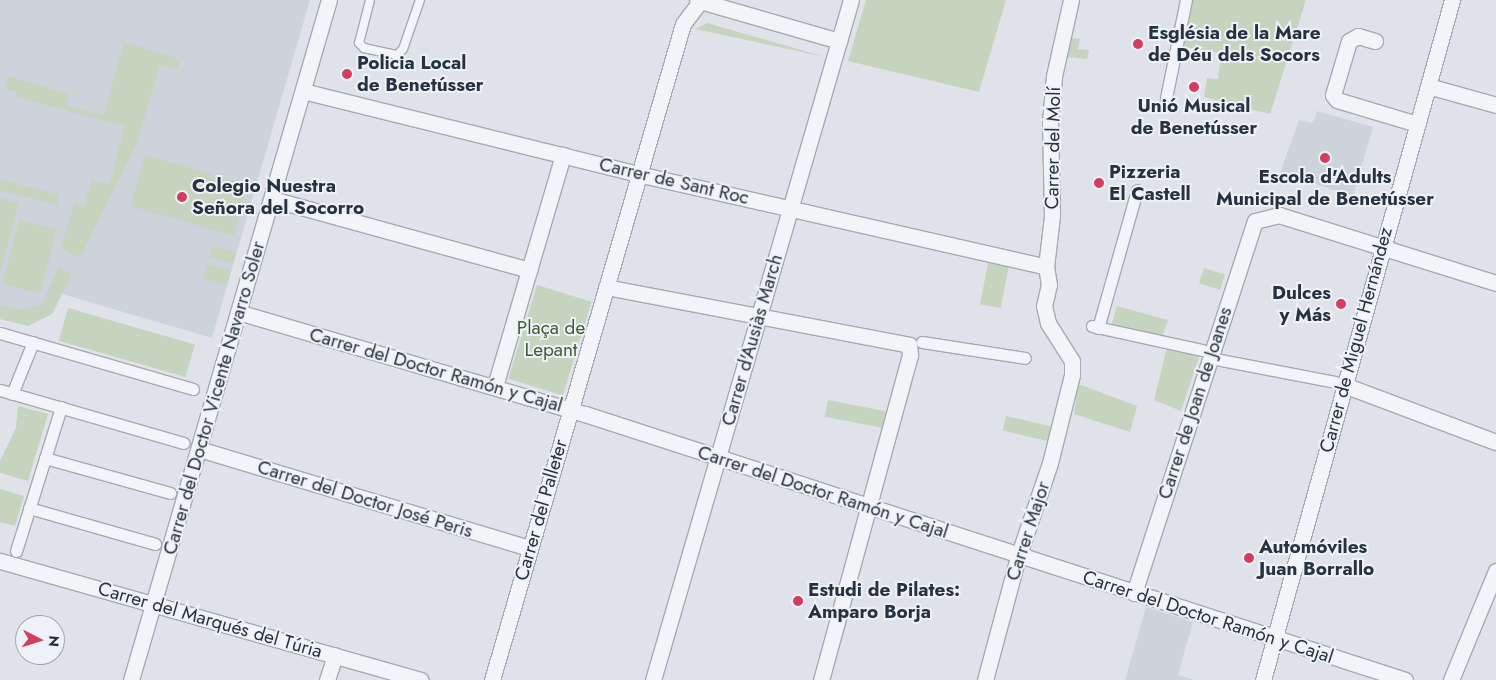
<!DOCTYPE html>
<html>
<head>
<meta charset="utf-8">
<style>
  body { margin:0 }
  #map { position:relative; width:1496px; height:680px; overflow:hidden; background:#dfe3e9; font-family:Jost,sans-serif }
  div>[style] { position:absolute }
  .built>* { inset:0; background:#cdd3db }
  .green>* { inset:0; background:#c6d3bf; transform-origin:0 0 }
  .roads { filter:drop-shadow(1px 0 #a4aab3) drop-shadow(-1px 0 #a4aab3) drop-shadow(0 1px #a4aab3) drop-shadow(0 -1px #a4aab3) }
  .service>* { height:8px; margin:-4px; padding:0 4px; transform-origin:4px; border-radius:4px; background:#f2f4f7 }
  .pedestrian>* { height:11px; margin:-5.5px; padding:0 5.5px; transform-origin:5.5px; border-radius:5.5px; background:#f2f4f7 }
  .minor>* { height:15px; margin:-7.5px; padding:0 7.5px; transform-origin:7.5px; border-radius:7.5px; background:#f2f4f7 }
  .dots>* { width:14px; height:14px; translate:-50% -50%; box-sizing:border-box; border:2px solid #eef2f6; border-radius:50% }
  span { translate:-50% -50%; white-space:nowrap; text-align:center; line-height:1.15; -webkit-text-stroke:4px #eef2f6; paint-order:stroke }
  .poi-label { font-size:19px; color:#273240; font-weight:700 }
  .left { translate:0 -50%; text-align:left }
  .right { translate:-100% -50%; text-align:right }
  .street-label { font-size:19px; color:#273240 }
  .park-label { font-size:19px; color:#3e5d34 }
  .north { position:absolute; left:15px; top:615px; width:50px; height:50px; box-sizing:border-box; background:#eef2f6; border:1px solid #9ea5ad; border-radius:50%; rotate:95deg; font-size:14px; font-weight:700; line-height:20px; text-align:center; color:#273240 }
  .north::after { content:''; display:block; margin:auto; width:18px; height:22px; background:#d33e5f; clip-path:polygon(50% 0,100% 100%,50% 72%,0 100%) }
</style>
</head>
<body>
<div id="map">
  <div class="built">
    <i style="clip-path:polygon(0 0,310px 0,212px 338px,62px 294px,52px 314px,28px 326px,0 319px)"></i>
    <i style="clip-path:polygon(1317px 111px,1373px 127px,1353px 196px,1280px 173px,1299px 120px,1313px 123px)"></i>
    <i style="clip-path:polygon(1146px 607px,1193px 622px,1178px 675px,1194px 680px,1125px 680px)"></i>
  </div>
  <div class="green">
    <i style="clip-path:polygon(866px 0,1006px 0,979px 92px,848px 61px)"></i>
    <i style="clip-path:polygon(1193px 0,1306px 0,1270px 114px,1204px 97px,1207px 78px,1218px 79px,1221px 53px,1184px 47px)"></i>
    <i style="clip-path:polygon(707px 23px,728px 29px,825px 57px,695px 29px)"></i>
    <i style="clip-path:polygon(1069px 38px,1080px 39px,1078px 49px,1089px 50px,1087px 59px,1067px 57px)"></i>
    <i style="clip-path:polygon(124px 42px,180px 59px,177px 69px,160px 65px,136px 145px,80px 258px,61px 248px,74px 204px,85px 206px,91px 180px,110px 184px,124px 126px,16px 97px,17px 92px,4px 89px,8px 76px,69px 94px,66px 105px,104px 115px)"></i>
    <i style="left:145px;top:155px;width:107px;height:53px;rotate:16deg"></i>
    <i style="left:0;top:180px;width:61px;height:10px;rotate:14deg"></i>
    <i style="clip-path:polygon(0 198px,19px 203px,0 273px)"></i>
    <i style="left:19px;top:220px;width:39px;height:66px;rotate:15deg"></i>
    <i style="left:213px;top:246px;width:24px;height:11px;rotate:17deg"></i>
    <i style="left:988px;top:263px;width:21px;height:42px;rotate:11deg"></i>
    <i style="left:208px;top:264px;width:24px;height:15px;rotate:17deg"></i>
    <i style="clip-path:polygon(59px 267px,72px 274px,52px 314px,28px 326px,0 319px,0 305px,23px 310px,41px 305px)"></i>
    <i style="left:1204px;top:268px;width:22px;height:16px;rotate:18deg"></i>
    <i style="left:537px;top:285px;width:57px;height:98px;rotate:17deg"></i>
    <i style="clip-path:polygon(1117px 306px,1168px 320px,1162px 337px,1111px 326px)"></i>
    <i style="left:68px;top:308px;width:132px;height:34px;rotate:16deg"></i>
    <i style="clip-path:polygon(1167px 347px,1200px 354px,1181px 411px,1154px 400px)"></i>
    <i style="clip-path:polygon(1078px 384px,1137px 406px,1130px 432px,1074px 414px)"></i>
    <i style="left:828px;top:400px;width:59px;height:17px;rotate:11deg"></i>
    <i style="clip-path:polygon(18px 406px,48px 414px,28px 481px,0 473px,0 461px,16px 428px)"></i>
    <i style="left:1006px;top:416px;width:48px;height:15px;rotate:13deg"></i>
    <i style="clip-path:polygon(0 489px,24px 496px,15px 526px,0 522px)"></i>
  </div>
  <div class="roads">
    <div class="service">
      <i style="left:370px;top:0;width:44px;rotate:104.3deg"></i>
      <i style="left:359px;top:43px;width:7px;rotate:45deg"></i>
      <i style="left:364px;top:48px;width:34px;rotate:12deg"></i>
      <i style="left:397px;top:55px;width:8px;rotate:-45deg"></i>
      <i style="left:403px;top:49px;width:52px;rotate:-70.9deg"></i>
    </div>
    <div class="pedestrian">
      <i style="left:1166px;top:98px;width:100px;rotate:-78.5deg"></i>
      <i style="left:1092px;top:326px;width:113px;rotate:12.3deg"></i>
      <i style="left:1098px;top:328px;width:143px;rotate:-74.2deg"></i>
      <i style="left:0;top:333px;width:201px;rotate:16.2deg"></i>
      <i style="left:922px;top:342px;width:104px;rotate:8.8deg"></i>
      <i style="left:1215px;top:359px;width:123px;rotate:10.8deg"></i>
      <i style="left:0;top:390px;width:191px;rotate:16.1deg"></i>
      <i style="left:12px;top:394px;width:56px;rotate:-68deg"></i>
      <i style="left:45px;top:458px;width:130px;rotate:15.6deg"></i>
      <i style="left:29px;top:508px;width:131px;rotate:15.9deg"></i>
      <i style="left:16px;top:551px;width:151px;rotate:-72.6deg"></i>
    </div>
    <div class="minor">
      <i style="left:697px;top:0;width:148px;rotate:16.1deg"></i>
      <i style="left:1375px;top:41px;width:18px;rotate:-164deg"></i>
      <i style="left:1358px;top:36px;width:10px;rotate:151deg"></i>
      <i style="left:1349px;top:41px;width:56px;rotate:106.5deg"></i>
      <i style="left:1333px;top:95px;width:6px;rotate:51deg"></i>
      <i style="left:1337px;top:100px;width:84px;rotate:16.7deg"></i>
      <i style="left:1428px;top:86px;width:71px;rotate:15.6deg"></i>
      <i style="left:303px;top:91px;width:345px;rotate:13.9deg"></i>
      <i style="left:638px;top:174px;width:418px;rotate:12.8deg"></i>
      <i style="left:272px;top:199px;width:267px;rotate:15.4deg"></i>
      <i style="left:606px;top:287px;width:309px;rotate:10.8deg"></i>
      <i style="left:909px;top:345px;width:10px;rotate:84deg"></i>
      <i style="left:910px;top:355px;width:337px;rotate:105.3deg"></i>
      <i style="left:238px;top:312px;width:362px;rotate:16.4deg"></i>
      <i style="left:585px;top:414px;width:862px;rotate:17.97deg"></i>
      <i style="left:1344px;top:385px;width:162px;rotate:20.6deg"></i>
      <i style="left:495px;top:386px;width:241px;rotate:-73.6deg"></i>
      <i style="left:199px;top:449px;width:345px;rotate:16.7deg"></i>
      <i style="left:0;top:561px;width:437px;rotate:15.8deg"></i>
      <i style="left:1134px;top:593px;width:391px;rotate:-72deg"></i>
      <i style="left:1255px;top:221px;width:25px;rotate:-14deg"></i>
      <i style="left:1279px;top:215px;width:227px;rotate:17.4deg"></i>
      <i style="left:131px;top:680px;width:708px;rotate:-73.77deg"></i>
      <i style="left:327px;top:680px;width:26px;rotate:-72deg"></i>
      <i style="left:492px;top:680px;width:683px;rotate:-73.77deg"></i>
      <i style="left:683px;top:24px;width:30px;rotate:-53deg"></i>
      <i style="left:653px;top:680px;width:708px;rotate:-73.77deg"></i>
      <i style="left:985px;top:680px;width:127px;rotate:-75deg"></i>
      <i style="left:1018px;top:557px;width:99px;rotate:-71.2deg"></i>
      <i style="left:1050px;top:463px;width:91px;rotate:-76deg"></i>
      <i style="left:1072px;top:375px;width:14px;rotate:-90deg"></i>
      <i style="left:1072px;top:361px;width:45px;rotate:-122.3deg"></i>
      <i style="left:1048px;top:323px;width:17px;rotate:-103deg"></i>
      <i style="left:1044px;top:306px;width:22px;rotate:-77deg"></i>
      <i style="left:1049px;top:285px;width:18px;rotate:-99deg"></i>
      <i style="left:1046px;top:267px;width:51px;rotate:-83.3deg"></i>
      <i style="left:1052px;top:216px;width:93px;rotate:-91.2deg"></i>
      <i style="left:1050px;top:123px;width:47px;rotate:-85.1deg"></i>
      <i style="left:1054px;top:76px;width:78px;rotate:-77.4deg"></i>
      <i style="left:1263px;top:680px;width:706px;rotate:-74.47deg"></i>
      <i style="left:1451px;top:680px;width:118px;rotate:-67.6deg"></i>
    </div>
  </div>
  <div class="dots">
    <i style="left:1138px;top:44px;background:#d33e5f"></i>
    <i style="left:347px;top:74px;background:#d33e5f"></i>
    <i style="left:1194px;top:87px;background:#d33e5f"></i>
    <i style="left:1325px;top:158px;background:#d33e5f"></i>
    <i style="left:1099px;top:183px;background:#d33e5f"></i>
    <i style="left:182px;top:197px;background:#d33e5f"></i>
    <i style="left:1341px;top:304px;background:#d33e5f"></i>
    <i style="left:1249px;top:558px;background:#d33e5f"></i>
    <i style="left:798px;top:601px;background:#d33e5f"></i>
  </div>
  <div class="poi-label">
    <span class="left" style="left:1148px;top:44px">Església de la Mare<br>de Déu dels Socors</span>
    <span class="left" style="left:357px;top:74px">Policia Local<br>de Benetússer</span>
    <span style="left:1194px;top:117px">Unió Musical<br>de Benetússer</span>
    <span class="left" style="left:1109px;top:183px">Pizzeria<br>El Castell</span>
    <span style="left:1325px;top:188px">Escola d'Adults<br>Municipal de Benetússer</span>
    <span class="left" style="left:192px;top:197px">Colegio Nuestra<br>Señora del Socorro</span>
    <span class="right" style="left:1331px;top:304px">Dulces<br>y Más</span>
    <span class="left" style="left:1259px;top:558px">Automóviles<br>Juan Borrallo</span>
    <span class="left" style="left:808px;top:601px">Estudi de Pilates:<br>Amparo Borja</span>
  </div>
  <div class="street-label">
    <span style="left:1053px;top:148px;rotate:-89deg">Carrer del Molí</span>
    <span style="left:674px;top:181px;rotate:13deg">Carrer de Sant Roc</span>
    <span style="left:752px;top:340px;rotate:-74deg">Carrer d'Ausiàs March</span>
    <span style="left:1356px;top:340px;rotate:-75deg">Carrer de Miguel Hernández</span>
    <span style="left:436px;top:370px;rotate:16deg">Carrer del Doctor Ramón y Cajal</span>
    <span style="left:214px;top:398px;rotate:-74deg">Carrer del Doctor Vicente Navarro Soler</span>
    <span style="left:1195px;top:403px;rotate:-72deg">Carrer de Joan de Joanes</span>
    <span style="left:823px;top:492px;rotate:18deg">Carrer del Doctor Ramón y Cajal</span>
    <span style="left:365px;top:499px;rotate:17deg">Carrer del Doctor José Peris</span>
    <span style="left:541px;top:510px;rotate:-74deg">Carrer del Palleter</span>
    <span style="left:1028px;top:531px;rotate:-72deg">Carrer Major</span>
    <span style="left:1208px;top:617px;rotate:18deg">Carrer del Doctor Ramón y Cajal</span>
    <span style="left:210px;top:620px;rotate:16deg">Carrer del Marqués del Túria</span>
  </div>
  <div class="park-label">
    <span style="left:551px;top:339px">Plaça de<br>Lepant</span>
  </div>
  <div class="north">N</div>
</div>
</body>
</html>
